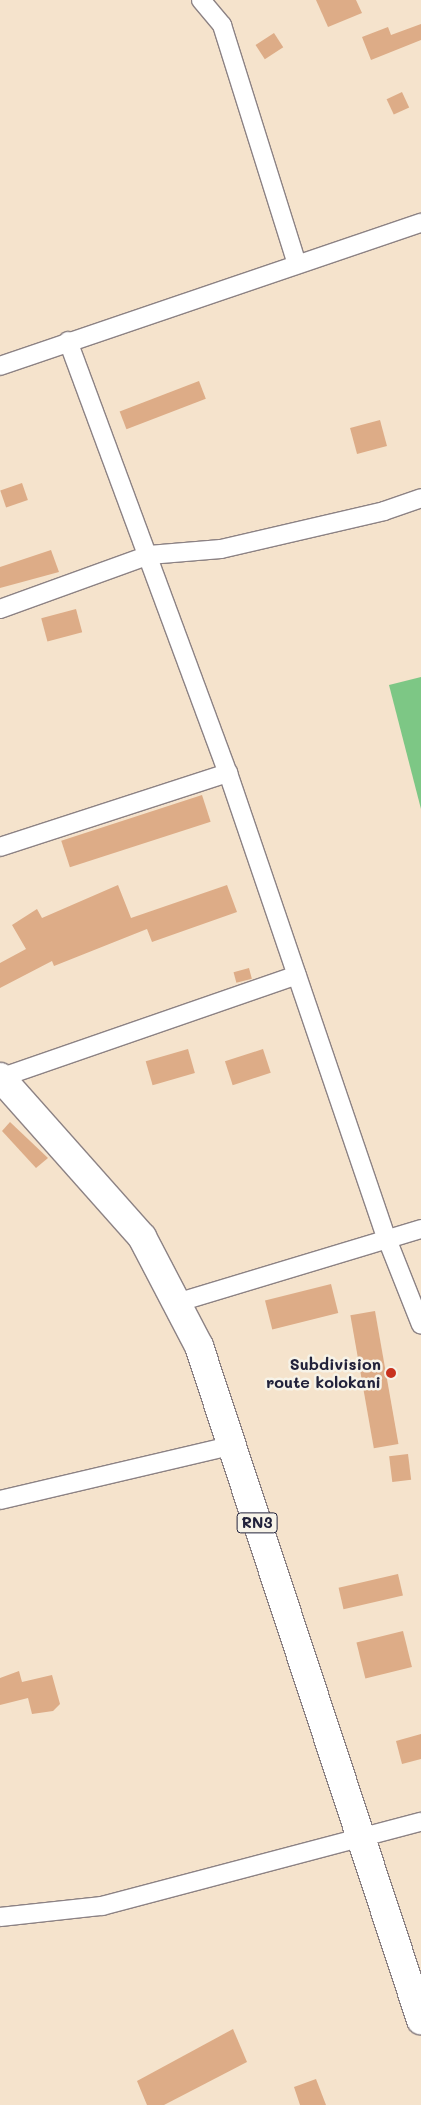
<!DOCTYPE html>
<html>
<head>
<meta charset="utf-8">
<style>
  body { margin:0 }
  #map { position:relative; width:421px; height:2105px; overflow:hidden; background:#f5e3cc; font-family:Mali,sans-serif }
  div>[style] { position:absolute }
  .green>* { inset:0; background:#7dc785 }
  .building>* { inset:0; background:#ddac87; transform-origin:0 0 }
  .roads { filter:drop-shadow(1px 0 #8c8284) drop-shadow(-1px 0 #8c8284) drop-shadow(0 1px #8c8284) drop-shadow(0 -1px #8c8284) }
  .minor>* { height:18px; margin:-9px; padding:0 9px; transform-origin:9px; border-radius:9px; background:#fff }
  .trunk>* { height:28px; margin:-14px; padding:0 14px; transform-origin:14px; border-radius:14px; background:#fff }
  .dots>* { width:14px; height:14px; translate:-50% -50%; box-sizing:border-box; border:2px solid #f7f3e8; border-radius:50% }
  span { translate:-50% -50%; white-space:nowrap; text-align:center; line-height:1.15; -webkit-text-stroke:5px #f7f3e8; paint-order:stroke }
  .shield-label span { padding:1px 4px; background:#f7f3e8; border:1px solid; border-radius:4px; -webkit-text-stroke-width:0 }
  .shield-label { font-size:15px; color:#22223b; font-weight:700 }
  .poi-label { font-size:16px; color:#22223b; font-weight:700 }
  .right { translate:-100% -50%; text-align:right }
</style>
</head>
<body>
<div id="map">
  <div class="green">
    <i style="clip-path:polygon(421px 677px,421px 809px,389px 685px)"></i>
  </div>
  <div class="building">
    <i style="clip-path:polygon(316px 0,356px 0,362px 13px,328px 27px)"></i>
    <i style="clip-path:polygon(421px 24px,421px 40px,371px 60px,362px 37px,388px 27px,391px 35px)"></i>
    <i style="left:274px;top:33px;width:17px;height:22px;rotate:57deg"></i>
    <i style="left:402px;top:92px;width:17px;height:17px;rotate:65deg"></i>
    <i style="left:199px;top:381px;width:19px;height:85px;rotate:69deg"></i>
    <i style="left:380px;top:420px;width:27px;height:31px;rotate:75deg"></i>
    <i style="left:22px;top:483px;width:18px;height:23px;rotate:71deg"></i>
    <i style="clip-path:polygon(51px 550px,59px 572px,0 588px,0 567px)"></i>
    <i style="left:76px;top:609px;width:24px;height:36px;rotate:75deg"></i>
    <i style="left:202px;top:795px;width:28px;height:148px;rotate:72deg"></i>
    <i style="clip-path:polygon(118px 885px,131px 918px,227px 885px,237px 912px,152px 942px,147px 929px,54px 966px,52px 961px,0 988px,0 963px,26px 949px,12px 925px,37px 909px,42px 918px)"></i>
    <i style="left:249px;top:968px;width:11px;height:16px;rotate:75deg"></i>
    <i style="left:188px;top:1049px;width:25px;height:44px;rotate:74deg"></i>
    <i style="left:263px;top:1049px;width:25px;height:40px;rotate:72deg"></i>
    <i style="clip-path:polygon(10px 1122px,48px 1158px,36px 1168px,2px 1131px)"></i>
    <i style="left:331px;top:1284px;width:30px;height:68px;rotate:76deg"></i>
    <i style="left:375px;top:1311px;width:135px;height:25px;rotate:80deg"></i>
    <i style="left:408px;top:1454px;width:26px;height:19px;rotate:83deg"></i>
    <i style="left:398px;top:1574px;width:22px;height:61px;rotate:77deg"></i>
    <i style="left:403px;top:1631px;width:37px;height:48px;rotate:76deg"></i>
    <i style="clip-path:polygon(19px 1671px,22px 1682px,52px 1675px,60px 1704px,53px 1711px,32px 1714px,28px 1698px,0 1705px,0 1678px)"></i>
    <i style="clip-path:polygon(421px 1734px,421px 1759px,402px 1764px,396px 1741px)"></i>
    <i style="clip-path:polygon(233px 2029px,247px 2062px,164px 2105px,147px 2105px,137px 2081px)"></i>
    <i style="clip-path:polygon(316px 2079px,326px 2105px,300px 2105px,294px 2087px)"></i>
  </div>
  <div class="roads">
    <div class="minor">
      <i style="left:201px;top:0;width:33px;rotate:50deg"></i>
      <i style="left:222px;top:25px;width:250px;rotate:72.6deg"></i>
      <i style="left:68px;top:341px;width:461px;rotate:69.7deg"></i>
      <i style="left:228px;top:773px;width:492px;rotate:71.2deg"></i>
      <i style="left:387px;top:1239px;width:92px;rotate:68.4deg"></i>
      <i style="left:0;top:366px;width:445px;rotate:-18.8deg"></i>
      <i style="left:0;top:609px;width:158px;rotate:-19.9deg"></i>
      <i style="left:149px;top:555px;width:72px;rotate:-4.8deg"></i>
      <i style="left:221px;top:549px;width:167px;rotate:-13.1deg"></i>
      <i style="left:384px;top:511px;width:39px;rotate:-19deg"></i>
      <i style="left:0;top:847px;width:240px;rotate:-18deg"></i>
      <i style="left:0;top:1078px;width:314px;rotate:-19.1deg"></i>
      <i style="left:176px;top:1303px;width:256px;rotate:-16.8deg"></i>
      <i style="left:0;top:1500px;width:237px;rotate:-13.2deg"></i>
      <i style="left:0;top:1917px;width:103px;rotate:-6.2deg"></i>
      <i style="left:102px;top:1906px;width:330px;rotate:-14.8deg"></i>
    </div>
    <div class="trunk">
      <i style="left:0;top:1077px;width:214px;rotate:48.4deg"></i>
      <i style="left:142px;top:1237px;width:123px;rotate:62.4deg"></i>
      <i style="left:199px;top:1346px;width:710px;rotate:71.77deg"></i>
    </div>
  </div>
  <div class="dots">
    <i style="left:391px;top:1373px;background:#c8321e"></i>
  </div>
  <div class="shield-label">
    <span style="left:257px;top:1523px">RN3</span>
  </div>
  <div class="poi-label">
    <span class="right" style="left:381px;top:1373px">Subdivision<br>route kolokani</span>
  </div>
</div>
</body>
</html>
